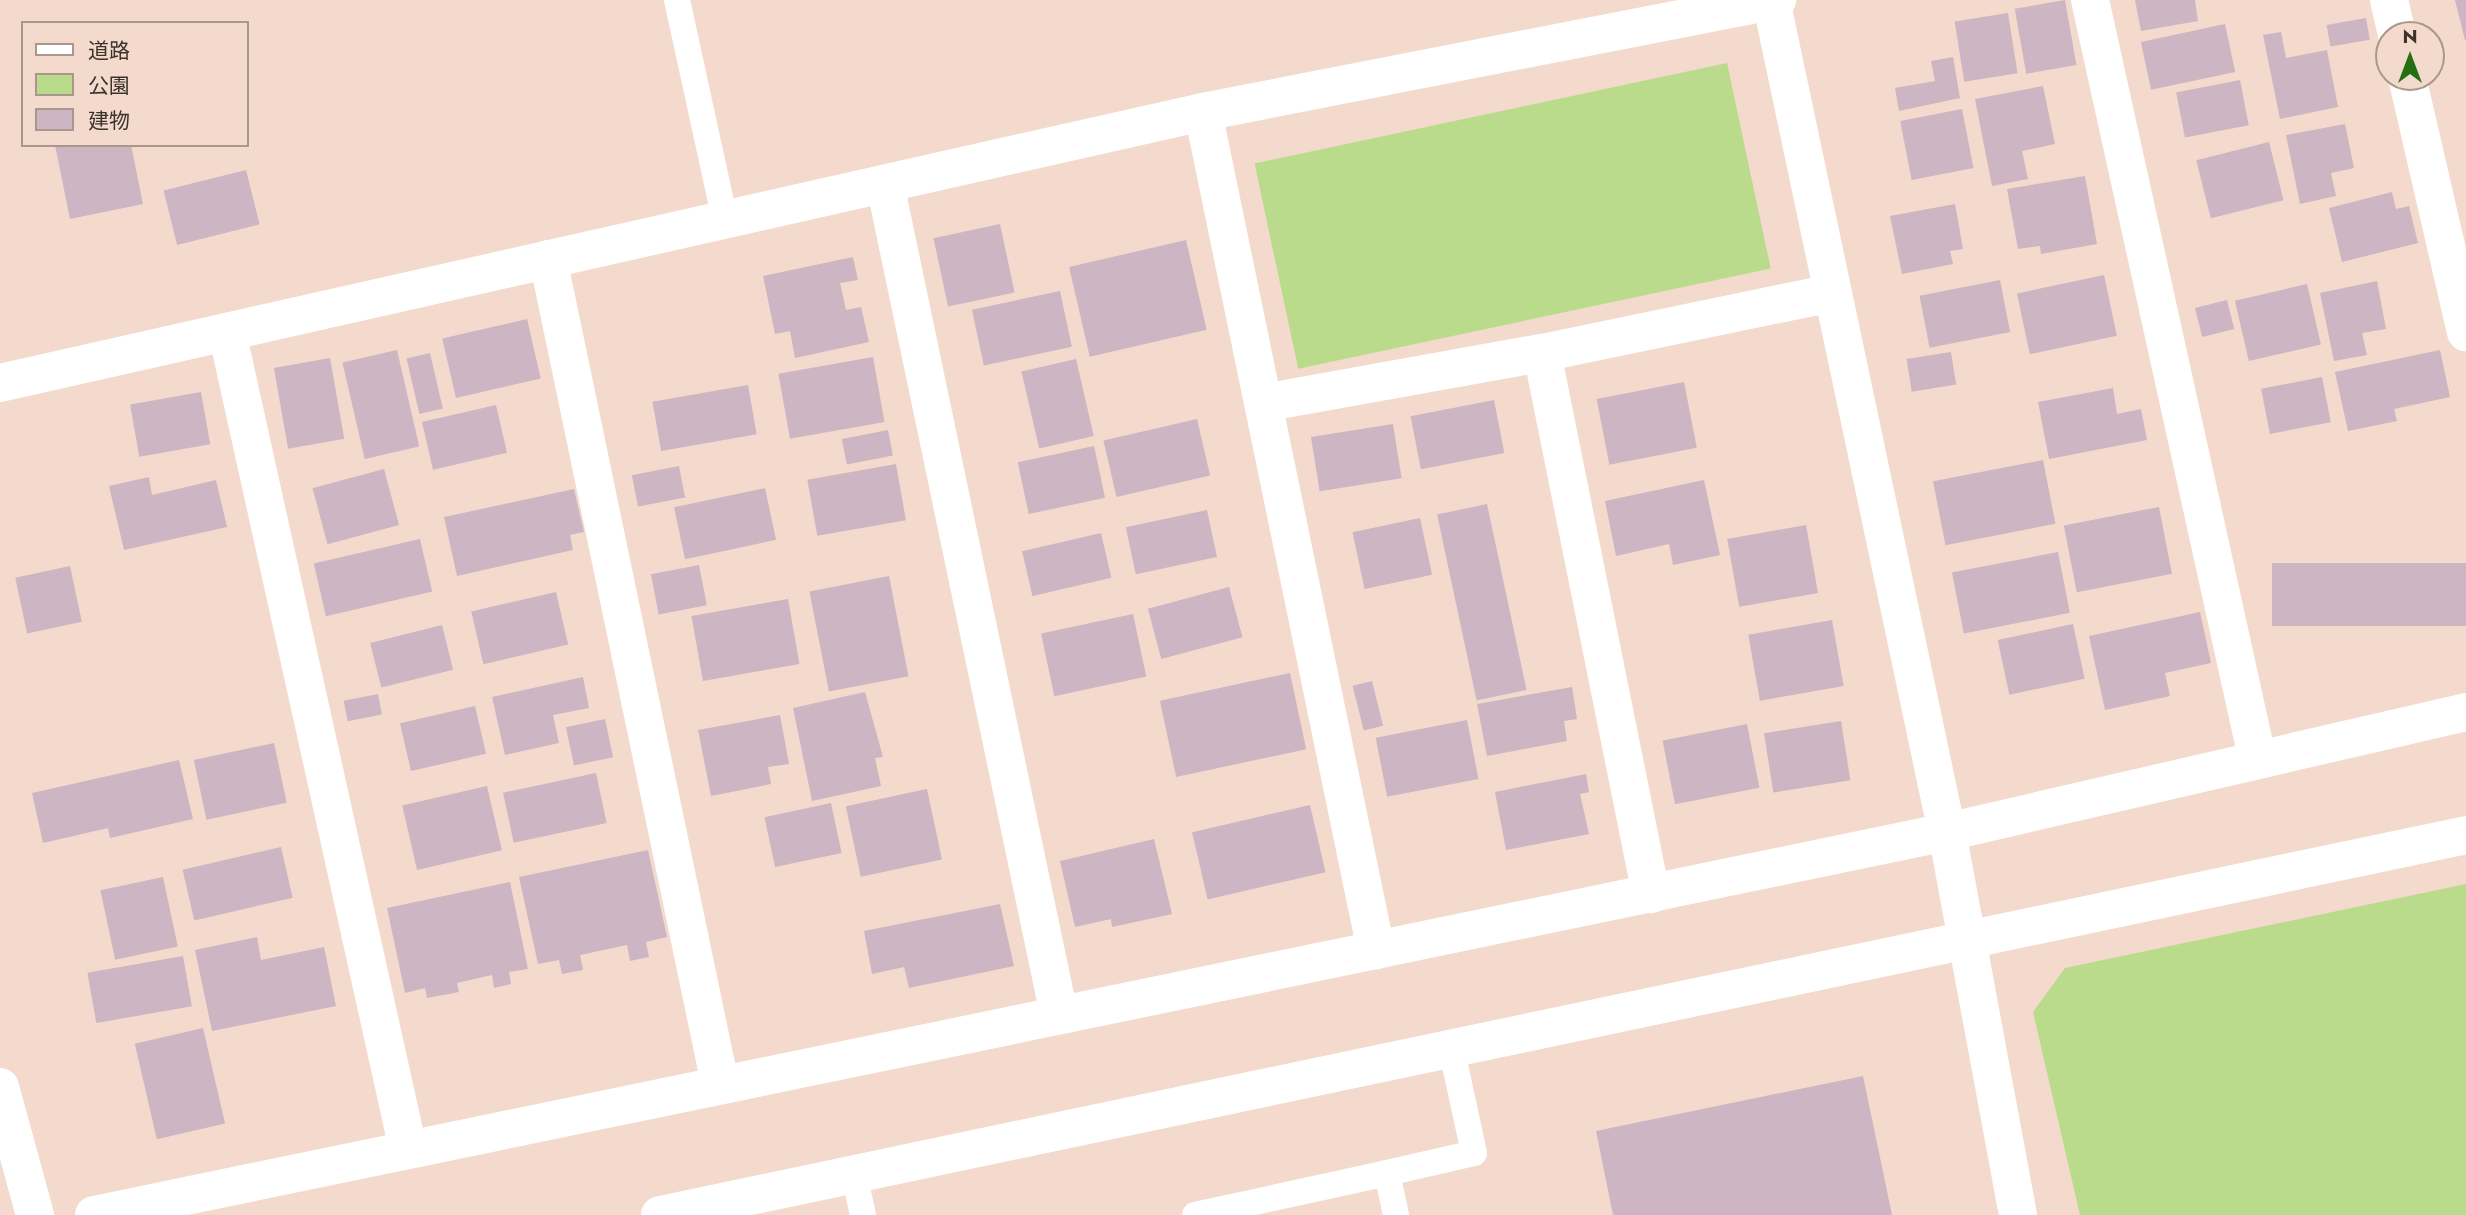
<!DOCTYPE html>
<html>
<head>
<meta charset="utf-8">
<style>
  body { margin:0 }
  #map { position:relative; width:2466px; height:1215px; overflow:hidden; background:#f3dacc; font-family:Jost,"Noto Sans JP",sans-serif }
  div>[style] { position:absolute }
  .green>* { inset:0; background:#badb8b; transform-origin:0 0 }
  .building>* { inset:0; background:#cdb5c3; transform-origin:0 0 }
  .lane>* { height:26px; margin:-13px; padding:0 13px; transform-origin:13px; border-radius:13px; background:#fff }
  .street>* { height:38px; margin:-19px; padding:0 19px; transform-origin:19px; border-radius:19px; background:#fff }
  .secondary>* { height:38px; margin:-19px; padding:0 19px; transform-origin:19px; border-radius:19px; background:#fff }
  span { translate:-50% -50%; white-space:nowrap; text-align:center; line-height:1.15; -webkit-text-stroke:6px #f3dacc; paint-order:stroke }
  .legend { position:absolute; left:21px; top:21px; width:228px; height:126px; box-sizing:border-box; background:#f3dacc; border:2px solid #aa978c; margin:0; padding:9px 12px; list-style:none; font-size:21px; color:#3d332d }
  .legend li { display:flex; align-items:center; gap:14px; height:35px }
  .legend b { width:35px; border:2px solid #aa978c }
  .north { position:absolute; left:2375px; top:21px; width:70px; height:70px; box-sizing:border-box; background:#f3dacc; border:2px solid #aa978c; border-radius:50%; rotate:0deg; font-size:19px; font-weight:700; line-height:28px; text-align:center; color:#3d332d }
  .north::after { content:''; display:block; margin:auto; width:24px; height:32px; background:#246f12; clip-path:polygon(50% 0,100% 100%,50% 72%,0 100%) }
</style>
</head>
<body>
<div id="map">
  <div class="green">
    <i style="left:1727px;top:63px;width:210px;height:483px;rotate:78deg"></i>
    <i style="clip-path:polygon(2466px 884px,2466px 1215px,2080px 1215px,2033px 1012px,2065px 968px)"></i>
  </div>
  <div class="building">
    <i style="left:2065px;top:0;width:66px;height:51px;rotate:80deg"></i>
    <i style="clip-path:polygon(2135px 0,2195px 0,2198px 21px,2141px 31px)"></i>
    <i style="clip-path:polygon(2455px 0,2466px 0,2466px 40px,2465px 40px)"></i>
    <i style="left:2008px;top:13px;width:61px;height:54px;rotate:81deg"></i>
    <i style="left:2366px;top:18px;width:22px;height:40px;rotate:80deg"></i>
    <i style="left:2225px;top:24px;width:49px;height:86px;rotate:78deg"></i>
    <i style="clip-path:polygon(2281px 32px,2286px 58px,2327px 50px,2338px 107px,2280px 119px,2263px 35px)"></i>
    <i style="clip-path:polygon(1953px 57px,1960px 98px,1899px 111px,1895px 88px,1935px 81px,1931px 61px)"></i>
    <i style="left:2240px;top:80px;width:46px;height:65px;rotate:79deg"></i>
    <i style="clip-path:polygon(2043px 86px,2055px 144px,2022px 151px,2028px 179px,1992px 186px,1975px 99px)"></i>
    <i style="left:1962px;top:109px;width:60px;height:63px;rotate:79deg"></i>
    <i style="clip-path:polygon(2345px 124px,2354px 168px,2331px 173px,2336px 196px,2300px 204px,2286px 135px)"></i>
    <i style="left:2269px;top:142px;width:60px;height:75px;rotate:76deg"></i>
    <i style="clip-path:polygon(55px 145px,131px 145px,143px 204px,70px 219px)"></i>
    <i style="left:246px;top:170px;width:56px;height:85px;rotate:76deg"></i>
    <i style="clip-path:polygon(2085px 176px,2097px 244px,2041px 254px,2040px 246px,2018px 249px,2007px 189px)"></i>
    <i style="clip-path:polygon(2392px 192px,2396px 209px,2409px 206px,2418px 243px,2342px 262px,2329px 208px)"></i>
    <i style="clip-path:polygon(1955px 204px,1963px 249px,1950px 251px,1953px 264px,1902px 274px,1890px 216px)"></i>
    <i style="left:1000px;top:224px;width:70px;height:68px;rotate:78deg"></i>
    <i style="left:1186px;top:240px;width:92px;height:120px;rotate:77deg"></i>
    <i style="clip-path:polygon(853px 257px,858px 280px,840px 283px,846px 310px,861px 307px,869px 342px,795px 358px,790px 331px,775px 334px,763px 276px)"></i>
    <i style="left:2104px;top:275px;width:62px;height:89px;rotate:78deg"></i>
    <i style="left:2000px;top:280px;width:53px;height:82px;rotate:79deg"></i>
    <i style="clip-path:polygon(2377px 281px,2386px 329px,2362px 333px,2367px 355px,2334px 361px,2320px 293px)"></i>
    <i style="left:2307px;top:284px;width:62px;height:74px;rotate:77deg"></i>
    <i style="left:1060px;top:291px;width:57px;height:90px;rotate:78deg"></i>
    <i style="left:2227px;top:300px;width:30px;height:33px;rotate:76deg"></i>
    <i style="left:527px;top:319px;width:61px;height:87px;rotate:77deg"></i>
    <i style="left:397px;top:350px;width:99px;height:56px;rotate:77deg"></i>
    <i style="clip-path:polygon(2440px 350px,2450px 397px,2394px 409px,2397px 421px,2348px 431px,2335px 372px)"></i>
    <i style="left:1951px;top:352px;width:33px;height:45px;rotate:81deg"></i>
    <i style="left:430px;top:353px;width:57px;height:24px;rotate:77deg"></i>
    <i style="left:873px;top:357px;width:66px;height:96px;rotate:80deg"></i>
    <i style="left:330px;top:358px;width:82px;height:57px;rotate:80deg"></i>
    <i style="left:1076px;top:359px;width:79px;height:56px;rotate:77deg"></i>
    <i style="left:2322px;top:377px;width:46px;height:62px;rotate:79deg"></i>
    <i style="left:1684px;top:382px;width:67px;height:89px;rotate:79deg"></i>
    <i style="left:748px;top:385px;width:50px;height:97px;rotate:80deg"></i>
    <i style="clip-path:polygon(2113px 388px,2117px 414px,2141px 409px,2147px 440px,2049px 459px,2038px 402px)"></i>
    <i style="left:201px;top:392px;width:53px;height:72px;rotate:80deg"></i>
    <i style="left:1494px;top:400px;width:54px;height:85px;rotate:79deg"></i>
    <i style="left:496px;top:405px;width:49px;height:76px;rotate:77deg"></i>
    <i style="left:1197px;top:419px;width:58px;height:96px;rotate:77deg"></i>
    <i style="left:1393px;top:424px;width:55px;height:83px;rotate:81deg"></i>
    <i style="left:888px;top:430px;width:26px;height:47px;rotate:79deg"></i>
    <i style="left:1094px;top:446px;width:53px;height:78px;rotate:78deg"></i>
    <i style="left:2043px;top:460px;width:65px;height:112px;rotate:79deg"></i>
    <i style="left:896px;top:464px;width:57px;height:90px;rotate:80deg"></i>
    <i style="left:679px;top:466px;width:32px;height:48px;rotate:79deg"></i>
    <i style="left:384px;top:469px;width:58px;height:74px;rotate:75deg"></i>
    <i style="clip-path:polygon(149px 477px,152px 495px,216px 480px,227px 527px,124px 550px,109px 486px)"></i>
    <i style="clip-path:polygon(1704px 480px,1720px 555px,1673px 565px,1669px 544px,1616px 556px,1605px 501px)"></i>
    <i style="left:765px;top:488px;width:53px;height:93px;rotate:78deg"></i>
    <i style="clip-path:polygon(574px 489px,584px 532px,570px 535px,573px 550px,457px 576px,444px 517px)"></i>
    <i style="left:1487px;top:504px;width:190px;height:51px;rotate:78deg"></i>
    <i style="left:2159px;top:507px;width:68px;height:97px;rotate:79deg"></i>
    <i style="left:1207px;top:510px;width:48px;height:83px;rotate:78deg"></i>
    <i style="left:1420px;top:518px;width:58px;height:69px;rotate:78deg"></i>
    <i style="left:1806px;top:525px;width:69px;height:80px;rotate:80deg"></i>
    <i style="left:1101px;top:533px;width:46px;height:81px;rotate:77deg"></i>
    <i style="left:420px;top:539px;width:54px;height:109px;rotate:77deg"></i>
    <i style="left:2058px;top:552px;width:62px;height:108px;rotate:79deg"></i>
    <i style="left:2466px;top:563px;width:63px;height:194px;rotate:90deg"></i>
    <i style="left:699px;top:565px;width:41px;height:49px;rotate:79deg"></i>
    <i style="left:70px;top:566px;width:57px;height:56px;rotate:78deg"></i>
    <i style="left:889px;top:576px;width:102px;height:81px;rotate:79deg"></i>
    <i style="left:1229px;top:587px;width:52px;height:84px;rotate:75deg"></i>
    <i style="left:556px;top:592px;width:54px;height:87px;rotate:77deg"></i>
    <i style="left:788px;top:599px;width:66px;height:98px;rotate:80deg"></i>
    <i style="clip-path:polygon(2200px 612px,2211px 663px,2165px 673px,2170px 696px,2105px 710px,2089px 636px)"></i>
    <i style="left:1133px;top:614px;width:64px;height:94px;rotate:78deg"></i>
    <i style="left:1832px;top:620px;width:67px;height:85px;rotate:80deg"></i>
    <i style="left:2073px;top:624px;width:56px;height:77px;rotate:78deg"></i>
    <i style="left:442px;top:625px;width:46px;height:74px;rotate:76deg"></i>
    <i style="left:1290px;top:673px;width:78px;height:133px;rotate:78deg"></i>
    <i style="clip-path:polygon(583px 677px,589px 708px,553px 715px,559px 743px,505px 755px,492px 697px)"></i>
    <i style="left:1372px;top:681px;width:46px;height:20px;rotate:76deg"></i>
    <i style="clip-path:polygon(1572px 687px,1577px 719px,1564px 721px,1567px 741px,1487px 756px,1477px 704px)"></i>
    <i style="clip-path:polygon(865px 692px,883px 757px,875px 758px,881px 786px,812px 801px,793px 708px)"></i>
    <i style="left:378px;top:694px;width:21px;height:35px;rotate:79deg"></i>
    <i style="left:475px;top:706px;width:49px;height:77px;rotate:77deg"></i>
    <i style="clip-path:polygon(780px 715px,789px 764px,768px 767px,771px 784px,711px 796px,698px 730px)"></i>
    <i style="left:605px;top:719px;width:39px;height:40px;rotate:78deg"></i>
    <i style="left:1467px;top:720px;width:60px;height:93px;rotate:79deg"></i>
    <i style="left:1841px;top:721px;width:60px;height:78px;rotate:81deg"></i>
    <i style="left:1747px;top:724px;width:65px;height:86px;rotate:79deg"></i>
    <i style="left:274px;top:743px;width:61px;height:82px;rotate:78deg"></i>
    <i style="clip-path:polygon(179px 760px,193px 819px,110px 838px,108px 828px,43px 843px,32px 793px)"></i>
    <i style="left:596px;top:773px;width:51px;height:95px;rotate:78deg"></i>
    <i style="clip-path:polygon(1586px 774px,1589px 792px,1580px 794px,1589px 834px,1506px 850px,1495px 792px)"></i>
    <i style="left:487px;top:786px;width:66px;height:87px;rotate:77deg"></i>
    <i style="left:927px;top:789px;width:72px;height:83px;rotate:78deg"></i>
    <i style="left:831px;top:803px;width:51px;height:68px;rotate:78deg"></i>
    <i style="left:1310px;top:805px;width:69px;height:121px;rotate:77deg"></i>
    <i style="clip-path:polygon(1154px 839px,1172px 914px,1112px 927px,1111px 919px,1075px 927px,1060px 861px)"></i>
    <i style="left:281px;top:847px;width:52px;height:101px;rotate:77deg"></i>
    <i style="clip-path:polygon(648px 850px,667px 937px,646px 942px,649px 957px,630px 961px,627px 945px,580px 955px,583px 970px,562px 974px,559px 960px,538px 964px,519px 877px)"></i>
    <i style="left:163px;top:877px;width:71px;height:64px;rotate:78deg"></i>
    <i style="clip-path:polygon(510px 882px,528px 969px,509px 972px,511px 984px,494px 988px,492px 975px,457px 983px,459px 992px,427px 998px,425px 988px,405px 993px,387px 908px)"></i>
    <i style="clip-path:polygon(1000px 904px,1014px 966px,909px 988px,904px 967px,872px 974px,864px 931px)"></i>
    <i style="clip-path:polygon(257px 937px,261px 960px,324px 947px,336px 1006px,212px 1031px,195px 950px)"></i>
    <i style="left:183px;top:956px;width:51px;height:97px;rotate:80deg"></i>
    <i style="left:203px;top:1028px;width:98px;height:70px;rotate:77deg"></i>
    <i style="clip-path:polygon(1863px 1076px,1892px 1215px,1613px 1215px,1596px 1131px)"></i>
  </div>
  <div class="lane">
    <i style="left:677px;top:0;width:225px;rotate:77.7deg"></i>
    <i style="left:1387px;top:1173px;width:89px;rotate:-12.9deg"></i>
    <i style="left:1474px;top:1153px;width:108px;rotate:-102.2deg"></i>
    <i style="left:854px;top:1174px;width:42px;rotate:77.6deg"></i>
    <i style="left:1195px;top:1215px;width:197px;rotate:-12.3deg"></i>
    <i style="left:1387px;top:1173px;width:43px;rotate:77.9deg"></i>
  </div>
  <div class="street">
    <i style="left:1771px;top:0;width:850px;rotate:78.06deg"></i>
    <i style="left:1947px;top:832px;width:390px;rotate:79.5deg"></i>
    <i style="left:2090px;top:0;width:775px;rotate:77.56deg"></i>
    <i style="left:2389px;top:0;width:36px;rotate:77deg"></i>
    <i style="left:2407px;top:77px;width:262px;rotate:77deg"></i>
    <i style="left:1203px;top:112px;width:856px;rotate:78.34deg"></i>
    <i style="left:885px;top:184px;width:849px;rotate:78.17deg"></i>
    <i style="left:548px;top:259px;width:843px;rotate:78.22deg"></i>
    <i style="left:227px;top:332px;width:837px;rotate:77.51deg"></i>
    <i style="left:1542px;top:353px;width:552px;rotate:78.61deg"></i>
    <i style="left:0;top:383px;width:1233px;rotate:-12.7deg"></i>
    <i style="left:1203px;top:112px;width:585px;rotate:-11.04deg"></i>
    <i style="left:1263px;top:403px;width:283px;rotate:-10.2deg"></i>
    <i style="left:1542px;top:353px;width:297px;rotate:-11.7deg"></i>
    <i style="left:0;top:1087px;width:133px;rotate:74.7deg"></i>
  </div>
  <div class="secondary">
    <i style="left:94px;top:1215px;width:1892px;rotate:-11.68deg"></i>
    <i style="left:1947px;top:832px;width:533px;rotate:-13.02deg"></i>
    <i style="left:660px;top:1215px;width:1846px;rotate:-11.88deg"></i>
  </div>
  <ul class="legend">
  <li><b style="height:9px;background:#fff"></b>道路</li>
  <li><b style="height:19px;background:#badb8b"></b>公園</li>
  <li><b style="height:19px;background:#cdb5c3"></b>建物</li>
  </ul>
  <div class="north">N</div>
</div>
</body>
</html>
